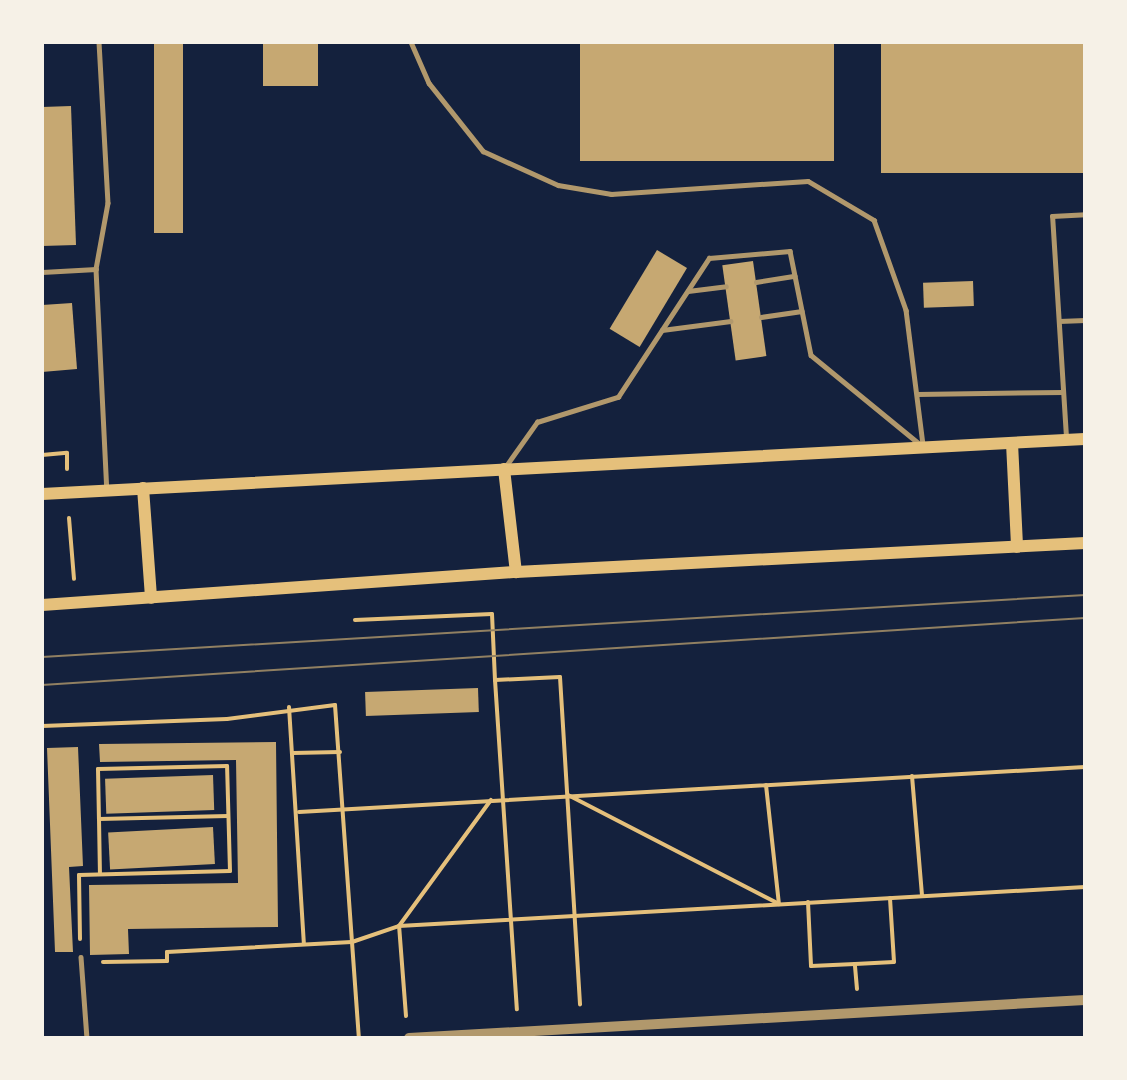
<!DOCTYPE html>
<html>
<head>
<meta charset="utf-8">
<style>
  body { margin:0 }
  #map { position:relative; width:1127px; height:1080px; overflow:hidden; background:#14213d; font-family:Roboto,sans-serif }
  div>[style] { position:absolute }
  .building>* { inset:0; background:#c6a872; transform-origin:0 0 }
  .path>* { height:4px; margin:-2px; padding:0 2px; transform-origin:2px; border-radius:2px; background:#e5c07b }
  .service>* { height:4.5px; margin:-2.25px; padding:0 2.25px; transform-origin:2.25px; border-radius:2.25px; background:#b1986c }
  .tertiary>* { height:10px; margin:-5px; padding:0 5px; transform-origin:5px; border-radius:5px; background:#b1986c }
  .secondary>* { height:12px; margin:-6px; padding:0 6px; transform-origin:6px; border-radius:6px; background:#e5c07b }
  .tram>* { height:1.5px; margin:-0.75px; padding:0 0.75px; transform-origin:0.75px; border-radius:0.75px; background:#918062 }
  span { translate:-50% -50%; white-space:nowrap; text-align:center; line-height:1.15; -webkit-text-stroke:4.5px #f6f1e7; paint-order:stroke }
  .frame { position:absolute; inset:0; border:44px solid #f6f1e7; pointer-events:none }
</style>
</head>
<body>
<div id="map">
  <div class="building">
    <i style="left:154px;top:42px;width:29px;height:191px"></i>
    <i style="left:263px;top:42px;width:55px;height:44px"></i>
    <i style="left:580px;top:42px;width:254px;height:119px"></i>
    <i style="left:881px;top:42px;width:204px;height:131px"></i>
    <i style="clip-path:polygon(71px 106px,76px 245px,42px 246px,42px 107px)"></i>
    <i style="left:657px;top:250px;width:35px;height:92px;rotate:31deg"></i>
    <i style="left:753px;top:261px;width:96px;height:31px;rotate:82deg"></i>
    <i style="left:973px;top:281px;width:25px;height:50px;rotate:88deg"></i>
    <i style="clip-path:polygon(72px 303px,77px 369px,42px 372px,42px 305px)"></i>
    <i style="left:478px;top:688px;width:24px;height:113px;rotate:88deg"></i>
    <i style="clip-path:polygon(276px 742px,278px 927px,128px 929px,129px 954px,90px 955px,89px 885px,238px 883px,236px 760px,100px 762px,99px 744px)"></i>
    <i style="clip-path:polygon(78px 747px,83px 866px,69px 867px,73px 952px,55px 952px,47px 748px)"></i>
    <i style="left:213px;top:775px;width:35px;height:108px;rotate:88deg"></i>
    <i style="left:213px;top:827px;width:37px;height:105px;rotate:87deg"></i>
  </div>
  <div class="path">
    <i style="left:42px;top:455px;width:25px;rotate:-5deg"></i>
    <i style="left:67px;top:453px;width:16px;rotate:90deg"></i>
    <i style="left:69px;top:518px;width:61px;rotate:85.3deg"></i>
    <i style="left:355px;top:620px;width:137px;rotate:-2.5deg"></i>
    <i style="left:492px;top:614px;width:66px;rotate:87.4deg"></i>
    <i style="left:495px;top:680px;width:65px;rotate:-2.6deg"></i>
    <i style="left:560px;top:677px;width:328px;rotate:86.5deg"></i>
    <i style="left:495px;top:680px;width:330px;rotate:86.2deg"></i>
    <i style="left:289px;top:707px;width:237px;rotate:86.4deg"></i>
    <i style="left:42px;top:726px;width:185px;rotate:-2.2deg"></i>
    <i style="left:227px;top:719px;width:109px;rotate:-7.4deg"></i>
    <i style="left:335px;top:705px;width:334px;rotate:85.9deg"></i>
    <i style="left:293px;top:753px;width:47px;rotate:-1.2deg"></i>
    <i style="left:912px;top:776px;width:120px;rotate:85.2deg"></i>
    <i style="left:766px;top:785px;width:120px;rotate:83.8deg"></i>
    <i style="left:568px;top:795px;width:235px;rotate:27.3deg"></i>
    <i style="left:299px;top:812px;width:787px;rotate:-3.28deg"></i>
    <i style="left:99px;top:819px;width:55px;rotate:89deg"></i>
    <i style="left:808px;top:902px;width:64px;rotate:87.3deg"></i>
    <i style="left:811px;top:966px;width:44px;rotate:-2.6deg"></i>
    <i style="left:80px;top:939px;width:64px;rotate:-90.9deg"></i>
    <i style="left:79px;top:875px;width:151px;rotate:-1.5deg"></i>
    <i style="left:230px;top:871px;width:105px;rotate:-91.6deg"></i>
    <i style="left:227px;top:766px;width:129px;rotate:178.7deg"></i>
    <i style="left:98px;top:769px;width:50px;rotate:88.9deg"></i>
    <i style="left:99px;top:819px;width:129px;rotate:-1.3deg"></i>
    <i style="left:103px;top:962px;width:64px;rotate:-0.9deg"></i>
    <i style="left:167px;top:961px;width:9px;rotate:-90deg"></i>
    <i style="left:167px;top:952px;width:185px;rotate:-3.1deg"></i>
    <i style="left:352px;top:942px;width:50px;rotate:-18.8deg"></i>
    <i style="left:399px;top:926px;width:687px;rotate:-3.25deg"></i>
    <i style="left:857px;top:989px;width:25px;rotate:-95deg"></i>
    <i style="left:855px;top:964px;width:39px;rotate:-3deg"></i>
    <i style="left:894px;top:962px;width:64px;rotate:-93.6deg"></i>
    <i style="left:406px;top:1016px;width:90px;rotate:-94.4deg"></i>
    <i style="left:399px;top:926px;width:156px;rotate:-53.9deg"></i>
  </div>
  <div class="service">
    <i style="left:99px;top:42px;width:161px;rotate:86.8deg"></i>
    <i style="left:108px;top:203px;width:67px;rotate:100.3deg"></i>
    <i style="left:96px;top:269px;width:221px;rotate:87.2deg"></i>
    <i style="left:411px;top:42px;width:45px;rotate:66.3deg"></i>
    <i style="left:429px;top:83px;width:87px;rotate:51.5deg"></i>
    <i style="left:483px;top:151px;width:82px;rotate:24.4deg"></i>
    <i style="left:558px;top:185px;width:54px;rotate:9.6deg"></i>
    <i style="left:611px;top:194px;width:197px;rotate:-3.8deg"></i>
    <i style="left:808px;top:181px;width:77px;rotate:30.6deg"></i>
    <i style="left:874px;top:220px;width:96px;rotate:70.4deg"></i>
    <i style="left:906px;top:310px;width:136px;rotate:82.8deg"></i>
    <i style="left:42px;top:272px;width:54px;rotate:-3.2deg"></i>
    <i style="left:756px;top:282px;width:39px;rotate:-9deg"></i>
    <i style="left:688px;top:291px;width:38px;rotate:-7deg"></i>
    <i style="left:761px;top:317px;width:41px;rotate:-8.3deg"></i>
    <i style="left:1059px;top:321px;width:26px;rotate:-2deg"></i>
    <i style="left:662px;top:330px;width:69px;rotate:-7.5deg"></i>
    <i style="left:917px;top:394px;width:146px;rotate:-0.8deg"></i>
    <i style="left:1066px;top:437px;width:221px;rotate:-93.6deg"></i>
    <i style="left:1052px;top:216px;width:33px;rotate:-3deg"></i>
    <i style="left:506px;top:466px;width:54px;rotate:-54.8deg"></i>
    <i style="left:537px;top:422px;width:85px;rotate:-17.2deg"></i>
    <i style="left:618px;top:397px;width:166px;rotate:-56.8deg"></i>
    <i style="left:709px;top:258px;width:81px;rotate:-4.9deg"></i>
    <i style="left:790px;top:251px;width:106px;rotate:78.6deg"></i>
    <i style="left:811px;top:355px;width:142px;rotate:39.3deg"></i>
    <i style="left:81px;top:957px;width:81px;rotate:85.8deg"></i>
  </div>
  <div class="tertiary">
    <i style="left:409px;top:1038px;width:677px;rotate:-3.22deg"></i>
  </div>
  <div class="secondary">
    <i style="left:1012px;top:443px;width:104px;rotate:87.2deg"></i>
    <i style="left:504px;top:469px;width:104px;rotate:83.4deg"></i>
    <i style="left:143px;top:488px;width:110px;rotate:85.8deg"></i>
    <i style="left:42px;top:494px;width:1044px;rotate:-3.02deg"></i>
    <i style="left:42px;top:605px;width:475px;rotate:-4deg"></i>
    <i style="left:516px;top:572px;width:570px;rotate:-2.92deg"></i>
  </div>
  <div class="tram">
    <i style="left:42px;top:657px;width:1045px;rotate:-3.4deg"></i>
    <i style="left:42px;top:685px;width:1045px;rotate:-3.68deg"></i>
  </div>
  <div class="frame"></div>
</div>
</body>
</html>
